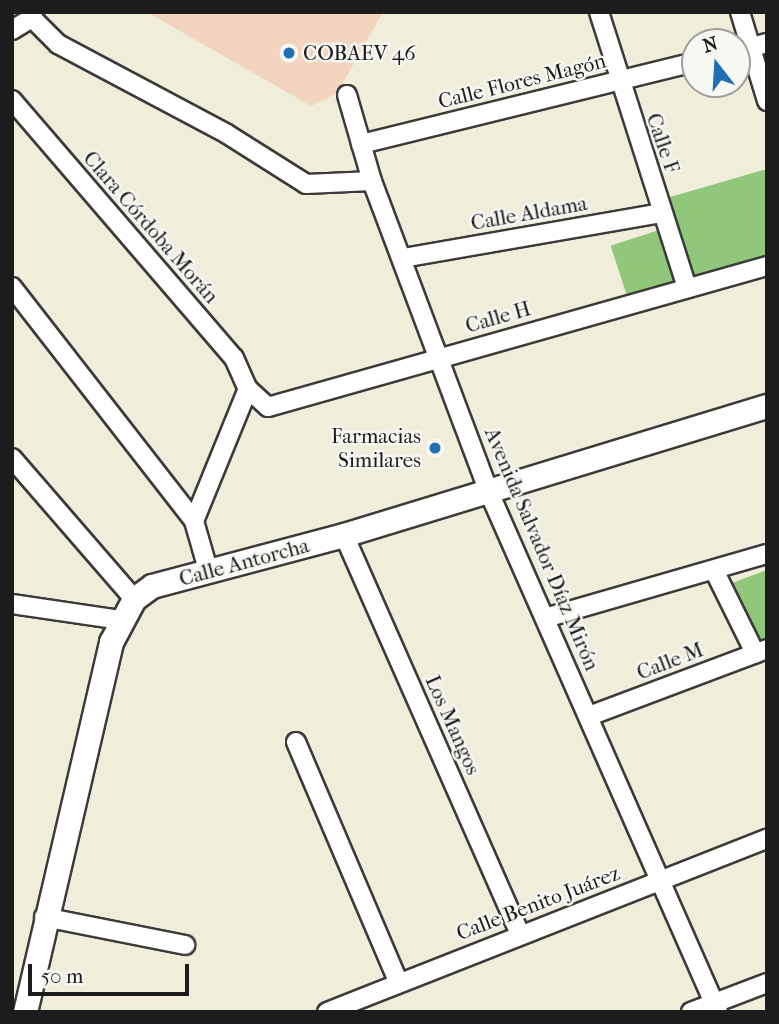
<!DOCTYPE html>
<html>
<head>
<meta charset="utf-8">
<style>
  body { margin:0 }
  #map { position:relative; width:779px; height:1024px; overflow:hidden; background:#f0eddb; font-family:"IM FELL French Canon",serif }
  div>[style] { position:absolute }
  .built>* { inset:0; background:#f3d4bf }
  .green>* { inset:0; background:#91c77a; transform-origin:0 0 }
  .roads { filter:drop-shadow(2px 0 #3c3b39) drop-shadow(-2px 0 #3c3b39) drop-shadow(0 2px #3c3b39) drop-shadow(0 -2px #3c3b39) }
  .minor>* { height:18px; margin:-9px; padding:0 9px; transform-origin:9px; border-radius:9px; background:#fff }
  .tertiary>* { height:23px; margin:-11.5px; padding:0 11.5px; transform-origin:11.5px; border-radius:11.5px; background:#fff }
  .dots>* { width:19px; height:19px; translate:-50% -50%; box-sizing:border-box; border:4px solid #f6f6f2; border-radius:50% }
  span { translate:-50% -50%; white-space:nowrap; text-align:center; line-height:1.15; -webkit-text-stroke:5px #f6f6f2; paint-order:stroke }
  .poi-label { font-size:21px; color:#1c1c1c }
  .left { translate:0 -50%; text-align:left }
  .right { translate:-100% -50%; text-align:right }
  .street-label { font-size:21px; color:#1c1c1c }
  .frame { position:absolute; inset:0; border:14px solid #1c1c1c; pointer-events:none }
  .north { position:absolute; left:681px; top:28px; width:70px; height:70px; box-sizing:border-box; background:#f6f6f2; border:2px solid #9f9f9c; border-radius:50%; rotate:343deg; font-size:19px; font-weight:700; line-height:28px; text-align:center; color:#1c1c1c }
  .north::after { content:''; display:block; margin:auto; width:24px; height:32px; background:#1f6fb2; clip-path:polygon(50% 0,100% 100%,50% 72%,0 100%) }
  .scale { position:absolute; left:28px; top:964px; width:161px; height:32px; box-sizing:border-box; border:4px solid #1c1c1c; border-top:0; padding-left:9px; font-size:21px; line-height:24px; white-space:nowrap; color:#1c1c1c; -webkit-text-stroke:5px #f6f6f2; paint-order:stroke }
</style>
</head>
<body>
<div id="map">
  <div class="built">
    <i style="clip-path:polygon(147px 12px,383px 12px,337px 93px,311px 106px)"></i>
  </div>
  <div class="green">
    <i style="clip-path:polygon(767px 169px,767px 262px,693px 283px,667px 198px)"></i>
    <i style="left:662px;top:229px;width:60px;height:54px;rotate:72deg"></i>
    <i style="clip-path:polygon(767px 570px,767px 638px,760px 641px,732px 583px)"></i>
  </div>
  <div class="roads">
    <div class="minor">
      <i style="left:33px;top:12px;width:6px;rotate:99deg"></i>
      <i style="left:32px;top:18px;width:37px;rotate:45deg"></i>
      <i style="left:58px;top:44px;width:191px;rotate:28deg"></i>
      <i style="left:227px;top:134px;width:93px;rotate:32.3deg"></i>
      <i style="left:306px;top:184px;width:66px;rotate:-2.6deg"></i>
      <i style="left:599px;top:12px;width:290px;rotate:72.3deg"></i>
      <i style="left:740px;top:12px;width:93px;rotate:73.1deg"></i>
      <i style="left:12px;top:30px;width:23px;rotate:-31deg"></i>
      <i style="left:737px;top:51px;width:31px;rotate:-15deg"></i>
      <i style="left:347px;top:95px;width:90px;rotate:73.8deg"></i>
      <i style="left:372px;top:181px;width:330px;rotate:69.4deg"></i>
      <i style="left:488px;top:490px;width:570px;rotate:66.22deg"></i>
      <i style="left:12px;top:100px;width:340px;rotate:49.3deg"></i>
      <i style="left:234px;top:358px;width:34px;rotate:66deg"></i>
      <i style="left:248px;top:389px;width:27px;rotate:42deg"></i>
      <i style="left:268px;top:407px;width:519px;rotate:-15.78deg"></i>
      <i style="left:361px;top:144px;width:344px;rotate:-13.8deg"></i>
      <i style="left:403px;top:258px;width:263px;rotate:-9.9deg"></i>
      <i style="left:12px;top:287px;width:296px;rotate:52.1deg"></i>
      <i style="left:194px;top:521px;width:54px;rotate:73.9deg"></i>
      <i style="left:12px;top:458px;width:186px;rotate:49.1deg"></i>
      <i style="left:194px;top:521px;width:143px;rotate:-67.8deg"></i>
      <i style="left:344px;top:535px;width:436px;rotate:66.2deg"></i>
      <i style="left:714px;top:570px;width:93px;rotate:63.7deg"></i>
      <i style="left:12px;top:604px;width:109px;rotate:8.4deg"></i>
      <i style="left:545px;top:618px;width:231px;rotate:-16.1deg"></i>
      <i style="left:589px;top:716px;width:190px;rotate:-20.6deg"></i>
      <i style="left:296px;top:742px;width:262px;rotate:66.9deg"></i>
      <i style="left:44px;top:917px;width:144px;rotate:11.2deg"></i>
      <i style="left:327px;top:1012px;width:473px;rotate:-21.5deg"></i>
      <i style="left:691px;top:1012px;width:81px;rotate:-20.9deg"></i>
    </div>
    <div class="tertiary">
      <i style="left:25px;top:1012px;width:380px;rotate:-76.9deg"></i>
      <i style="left:111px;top:642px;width:49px;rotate:-61.9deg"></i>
      <i style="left:134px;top:599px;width:22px;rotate:-36deg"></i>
      <i style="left:152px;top:586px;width:199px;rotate:-14.9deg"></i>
      <i style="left:344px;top:535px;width:442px;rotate:-17deg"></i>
    </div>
  </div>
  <div class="dots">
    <i style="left:289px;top:53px;background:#1f6fb2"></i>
    <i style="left:435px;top:448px;background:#1f6fb2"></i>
  </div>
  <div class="poi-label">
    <span class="left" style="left:303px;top:53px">COBAEV 46</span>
    <span class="right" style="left:421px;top:448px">Farmacias<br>Similares</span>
  </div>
  <div class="street-label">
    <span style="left:522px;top:81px;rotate:-14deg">Calle Flores Magón</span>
    <span style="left:663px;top:143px;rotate:71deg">Calle F</span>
    <span style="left:529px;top:213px;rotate:-10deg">Calle Aldama</span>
    <span style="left:151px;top:227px;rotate:49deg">Clara Córdoba Morán</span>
    <span style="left:498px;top:317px;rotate:-16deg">Calle H</span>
    <span style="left:542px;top:549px;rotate:67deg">Avenida Salvador Díaz Mirón</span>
    <span style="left:244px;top:562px;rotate:-15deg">Calle Antorcha</span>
    <span style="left:670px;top:661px;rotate:-21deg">Calle M</span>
    <span style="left:453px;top:725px;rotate:66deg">Los Mangos</span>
    <span style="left:538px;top:903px;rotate:-21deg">Calle Benito Juárez</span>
  </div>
  <div class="frame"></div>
  <div class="north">N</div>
  <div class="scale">50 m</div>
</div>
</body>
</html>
